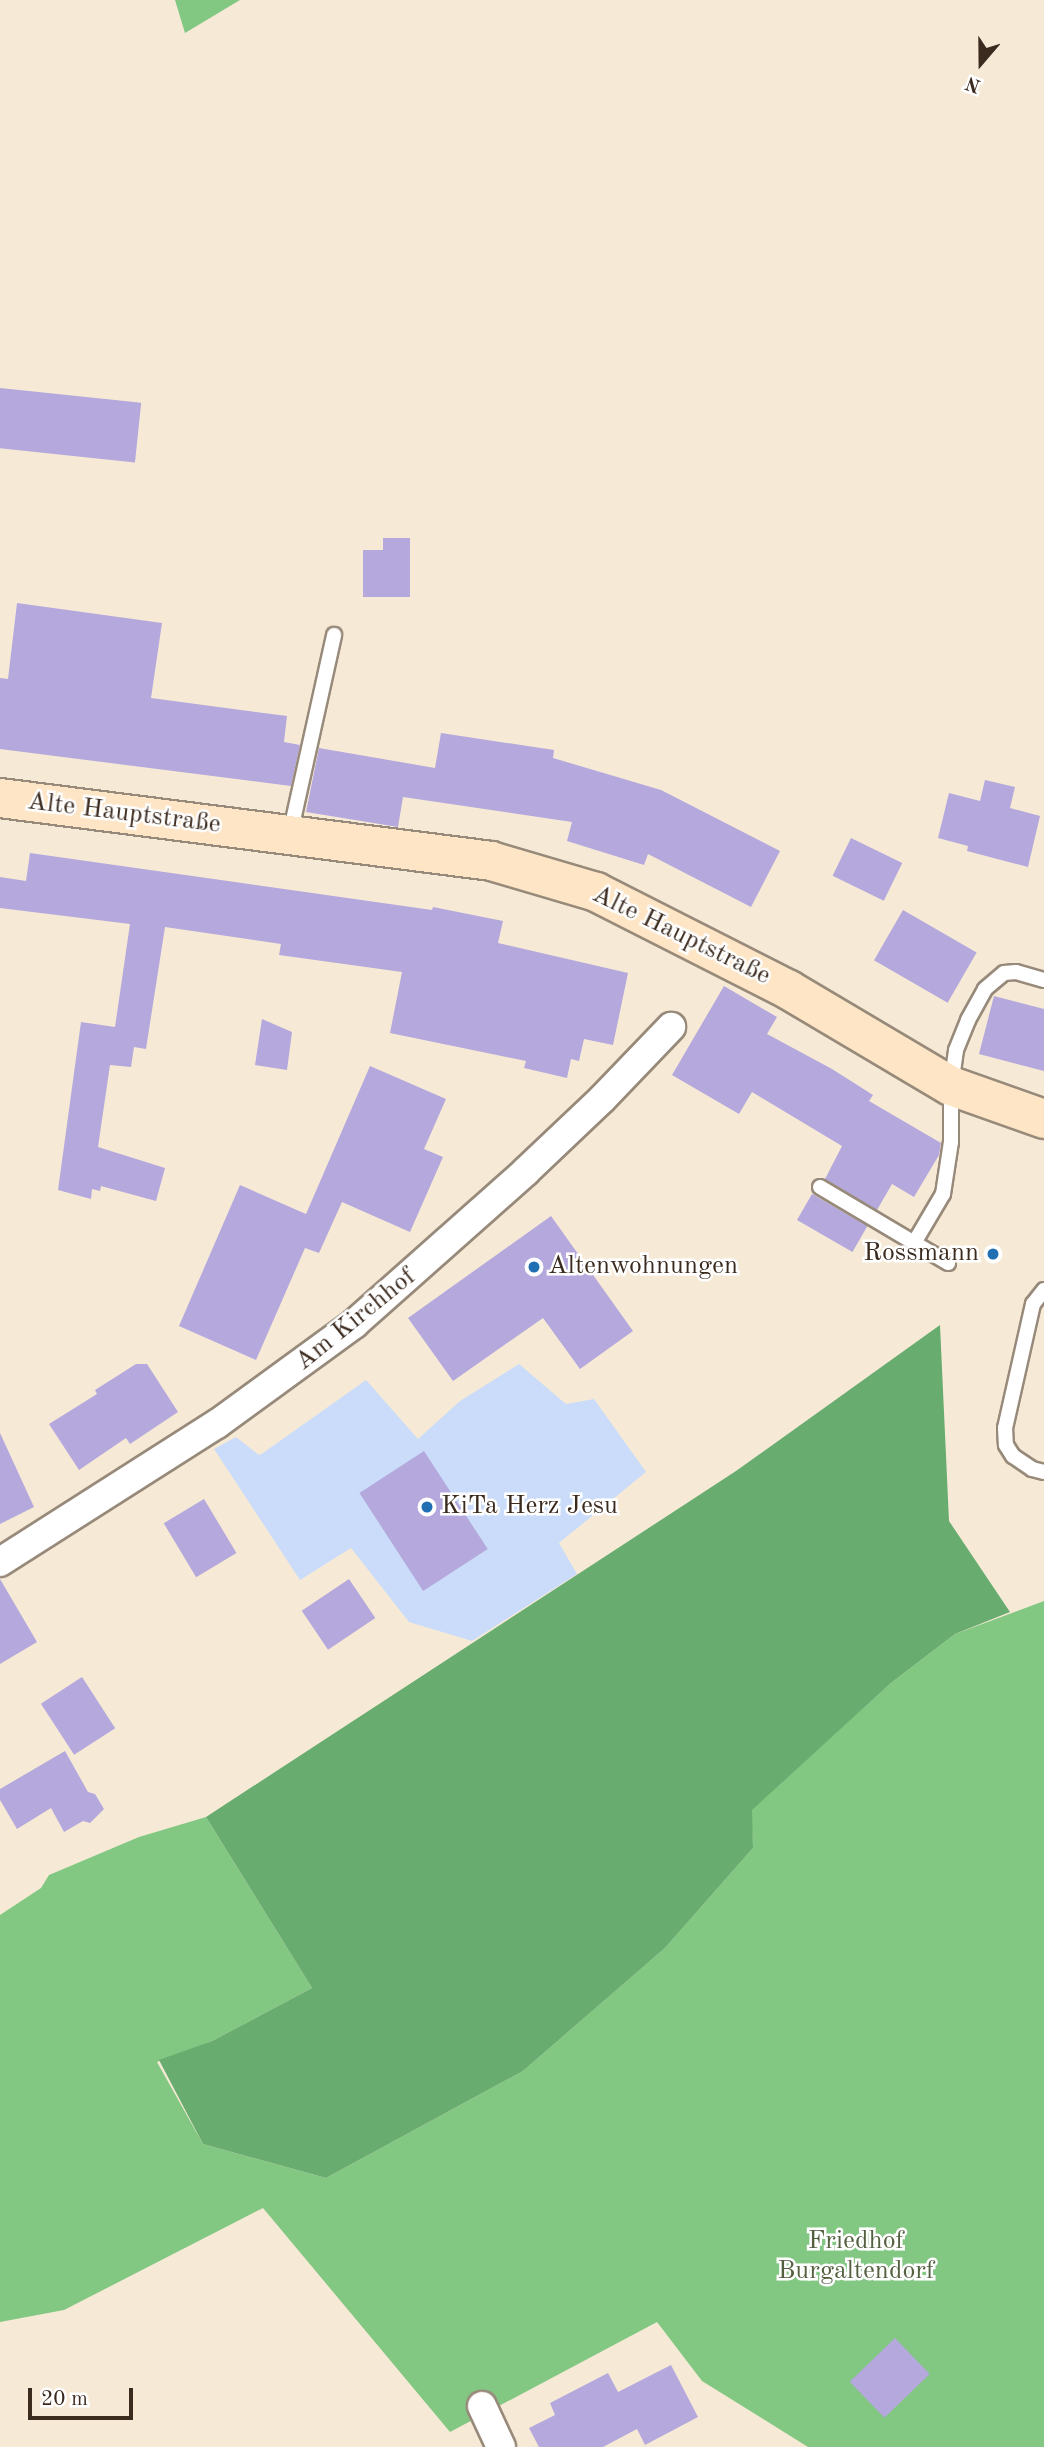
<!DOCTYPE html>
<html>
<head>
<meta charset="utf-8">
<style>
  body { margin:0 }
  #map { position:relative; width:1044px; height:2447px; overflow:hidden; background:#f6ead7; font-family:"Old Standard TT",serif }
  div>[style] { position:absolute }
  .built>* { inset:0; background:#cadcf9 }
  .green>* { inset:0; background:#82c782 }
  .forest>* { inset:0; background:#69ac70 }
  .building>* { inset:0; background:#b4a8dc; transform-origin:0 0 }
  .roads { filter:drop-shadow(2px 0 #988a7a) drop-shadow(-2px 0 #988a7a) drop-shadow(0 2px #988a7a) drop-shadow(0 -2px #988a7a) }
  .service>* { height:14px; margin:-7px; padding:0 7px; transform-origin:7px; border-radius:7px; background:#fff }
  .minor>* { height:28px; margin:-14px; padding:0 14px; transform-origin:14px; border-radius:14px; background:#fff }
  .secondary>* { height:38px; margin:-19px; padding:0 19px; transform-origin:19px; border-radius:19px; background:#fde5c5 }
  .dots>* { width:19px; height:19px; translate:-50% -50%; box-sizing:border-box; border:4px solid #fff; border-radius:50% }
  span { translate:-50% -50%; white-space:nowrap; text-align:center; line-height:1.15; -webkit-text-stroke:5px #fff; paint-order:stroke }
  .street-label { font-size:26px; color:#3b2a1e }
  .poi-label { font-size:26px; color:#3b2a1e }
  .right { translate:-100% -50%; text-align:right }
  .left { translate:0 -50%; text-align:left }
  .park-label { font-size:26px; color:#546141 }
  .north { position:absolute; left:946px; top:28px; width:70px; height:70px; -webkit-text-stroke:5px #fff; paint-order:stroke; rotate:200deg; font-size:19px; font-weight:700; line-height:28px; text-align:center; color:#3b2a1e }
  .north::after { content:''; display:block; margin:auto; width:24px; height:32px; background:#3b2a1e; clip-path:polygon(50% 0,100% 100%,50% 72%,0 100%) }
  .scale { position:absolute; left:28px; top:2388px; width:105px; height:32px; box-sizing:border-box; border:4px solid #3b2a1e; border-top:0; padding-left:9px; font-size:21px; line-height:24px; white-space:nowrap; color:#3b2a1e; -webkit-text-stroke:5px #fff; paint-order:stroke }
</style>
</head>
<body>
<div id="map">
  <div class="built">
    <i style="clip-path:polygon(519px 1364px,566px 1404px,594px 1399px,646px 1472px,559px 1543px,577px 1574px,472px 1641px,409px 1622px,351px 1548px,300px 1580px,214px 1449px,236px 1437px,259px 1455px,263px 1453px,366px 1380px,418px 1439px,460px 1401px)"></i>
  </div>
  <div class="green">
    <i style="clip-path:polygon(175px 0,240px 0,185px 33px)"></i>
    <i style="clip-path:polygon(1044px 1601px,1044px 2447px,808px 2447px,702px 2381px,657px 2322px,450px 2432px,263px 2208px,64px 2310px,0 2322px,0 1915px,41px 1888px,49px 1875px,139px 1837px,206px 1817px,312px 1988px,212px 2041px,157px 2062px,203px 2144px,326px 2178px,523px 2071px,665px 1948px,753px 1848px,751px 1810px,891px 1683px,955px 1634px)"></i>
  </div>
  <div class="forest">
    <i style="clip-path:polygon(940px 1325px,949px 1521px,1010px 1612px,955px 1634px,891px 1683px,752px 1810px,753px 1848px,665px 1948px,523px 2071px,326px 2178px,203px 2144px,159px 2060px,212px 2041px,312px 1988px,206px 1817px,736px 1471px)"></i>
  </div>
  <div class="building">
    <i style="left:0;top:388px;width:142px;height:60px;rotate:6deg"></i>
    <i style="clip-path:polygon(383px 538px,410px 538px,410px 597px,363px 597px,363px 550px,383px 550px)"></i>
    <i style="clip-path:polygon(17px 603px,162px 623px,151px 698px,287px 716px,284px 742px,300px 745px,291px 786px,0 749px,0 678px,8px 679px)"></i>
    <i style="clip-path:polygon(441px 733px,554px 750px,553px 758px,661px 790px,780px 851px,751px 907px,648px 854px,644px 865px,567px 841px,572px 822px,403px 797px,398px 827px,306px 812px,319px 748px,435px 768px)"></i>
    <i style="clip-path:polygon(985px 780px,1015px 787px,1010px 808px,1040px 816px,1028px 867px,967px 851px,968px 846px,938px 838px,949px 793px,980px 801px)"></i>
    <i style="left:851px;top:838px;width:57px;height:42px;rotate:26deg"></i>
    <i style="clip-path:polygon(30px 853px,432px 910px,433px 907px,503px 921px,498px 943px,628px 973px,613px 1045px,584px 1039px,579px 1061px,571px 1059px,567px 1078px,524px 1068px,526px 1061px,390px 1033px,402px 972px,279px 955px,281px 944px,165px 927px,146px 1049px,134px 1047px,131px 1067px,110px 1065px,98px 1147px,165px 1168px,156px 1201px,101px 1186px,100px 1191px,92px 1189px,91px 1199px,58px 1190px,81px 1022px,115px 1027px,130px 924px,0 908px,0 877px,26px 881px)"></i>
    <i style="left:903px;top:910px;width:85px;height:58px;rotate:30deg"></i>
    <i style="clip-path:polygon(724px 986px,777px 1017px,767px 1034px,832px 1069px,873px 1095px,869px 1101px,941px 1143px,939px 1155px,914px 1197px,892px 1184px,877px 1210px,825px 1179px,842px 1146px,752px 1092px,739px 1114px,672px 1075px)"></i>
    <i style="clip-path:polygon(994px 996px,1044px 1009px,1044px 1071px,979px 1054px)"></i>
    <i style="clip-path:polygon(262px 1019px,292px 1032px,287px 1070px,255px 1065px)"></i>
    <i style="clip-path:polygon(370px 1066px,446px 1099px,424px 1149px,443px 1157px,410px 1232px,342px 1202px,319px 1253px,305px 1248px,256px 1360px,179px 1326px,240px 1185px,306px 1214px)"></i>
    <i style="left:812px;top:1194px;width:64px;height:30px;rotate:30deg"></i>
    <i style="clip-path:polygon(551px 1216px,633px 1331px,580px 1369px,543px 1318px,453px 1381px,408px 1318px)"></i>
    <i style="clip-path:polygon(136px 1364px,147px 1364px,178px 1412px,130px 1444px,126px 1438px,79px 1470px,49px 1424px,97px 1394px,95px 1390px)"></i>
    <i style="clip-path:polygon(0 1433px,34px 1507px,0 1524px)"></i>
    <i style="left:424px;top:1451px;width:117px;height:77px;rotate:57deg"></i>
    <i style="left:204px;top:1499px;width:63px;height:47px;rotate:59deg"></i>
    <i style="clip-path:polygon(0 1579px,37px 1642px,0 1664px)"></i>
    <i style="left:349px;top:1579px;width:47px;height:57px;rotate:56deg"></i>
    <i style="left:82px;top:1677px;width:61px;height:49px;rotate:57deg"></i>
    <i style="clip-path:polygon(65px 1751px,88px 1792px,95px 1794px,104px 1809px,90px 1823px,83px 1821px,64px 1832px,51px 1808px,17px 1829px,0 1800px,0 1789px)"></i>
    <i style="left:895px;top:2338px;width:50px;height:63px;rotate:46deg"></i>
    <i style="clip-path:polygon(671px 2365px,698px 2417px,645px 2445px,637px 2429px,603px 2447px,539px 2447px,529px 2428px,555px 2415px,550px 2403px,608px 2373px,618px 2392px)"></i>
  </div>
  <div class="roads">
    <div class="service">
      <i style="left:290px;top:834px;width:204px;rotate:-77.5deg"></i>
      <i style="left:820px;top:1187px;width:149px;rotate:30.7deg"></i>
      <i style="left:914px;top:1243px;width:57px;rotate:-59.4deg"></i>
      <i style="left:943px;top:1194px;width:53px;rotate:-81.3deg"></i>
      <i style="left:951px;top:1142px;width:56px;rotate:-90deg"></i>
      <i style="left:951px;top:1086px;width:36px;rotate:-82deg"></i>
      <i style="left:956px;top:1050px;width:32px;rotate:-68deg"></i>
      <i style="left:968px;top:1020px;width:35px;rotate:-61deg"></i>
      <i style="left:985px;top:989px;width:25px;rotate:-40deg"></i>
      <i style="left:1004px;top:973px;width:12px;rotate:-5deg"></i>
      <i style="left:1016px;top:972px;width:29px;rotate:16deg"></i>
      <i style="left:1044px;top:1290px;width:18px;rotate:128deg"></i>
      <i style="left:1033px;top:1304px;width:127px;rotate:102.7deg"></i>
      <i style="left:1005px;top:1428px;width:17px;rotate:87deg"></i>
      <i style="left:1006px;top:1445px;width:13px;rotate:58deg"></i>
      <i style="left:1013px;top:1456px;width:23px;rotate:34deg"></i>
      <i style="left:1032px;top:1469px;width:12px;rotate:14deg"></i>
    </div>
    <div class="minor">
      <i style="left:0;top:1562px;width:257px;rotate:-32.5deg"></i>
      <i style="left:217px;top:1424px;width:170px;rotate:-36.1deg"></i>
      <i style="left:354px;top:1324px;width:229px;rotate:-41.6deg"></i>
      <i style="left:525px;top:1172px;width:106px;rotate:-43.5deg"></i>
      <i style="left:602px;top:1099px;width:100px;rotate:-46.2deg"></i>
      <i style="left:482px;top:2406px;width:45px;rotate:65.1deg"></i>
    </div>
    <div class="secondary">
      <i style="left:0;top:798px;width:495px;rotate:7.3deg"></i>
      <i style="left:491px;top:861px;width:109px;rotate:16.4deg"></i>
      <i style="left:596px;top:892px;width:216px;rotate:26.9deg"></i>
      <i style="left:789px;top:990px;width:188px;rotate:30.7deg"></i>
      <i style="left:951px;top:1086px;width:99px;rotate:19.5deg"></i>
    </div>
  </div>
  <div class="dots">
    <i style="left:993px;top:1254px;background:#1f6fb2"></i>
    <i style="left:534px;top:1267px;background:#1f6fb2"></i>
    <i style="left:427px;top:1507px;background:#1f6fb2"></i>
  </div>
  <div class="street-label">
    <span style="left:124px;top:814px;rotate:7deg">Alte Hauptstraße</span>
    <span style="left:681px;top:936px;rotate:26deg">Alte Hauptstraße</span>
    <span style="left:356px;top:1320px;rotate:-39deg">Am Kirchhof</span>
  </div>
  <div class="poi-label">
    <span class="right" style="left:979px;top:1254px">Rossmann</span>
    <span class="left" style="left:548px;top:1267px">Altenwohnungen</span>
    <span class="left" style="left:441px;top:1507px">KiTa Herz Jesu</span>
  </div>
  <div class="park-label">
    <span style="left:856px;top:2257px">Friedhof<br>Burgaltendorf</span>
  </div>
  <div class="north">N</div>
  <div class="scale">20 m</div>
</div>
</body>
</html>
